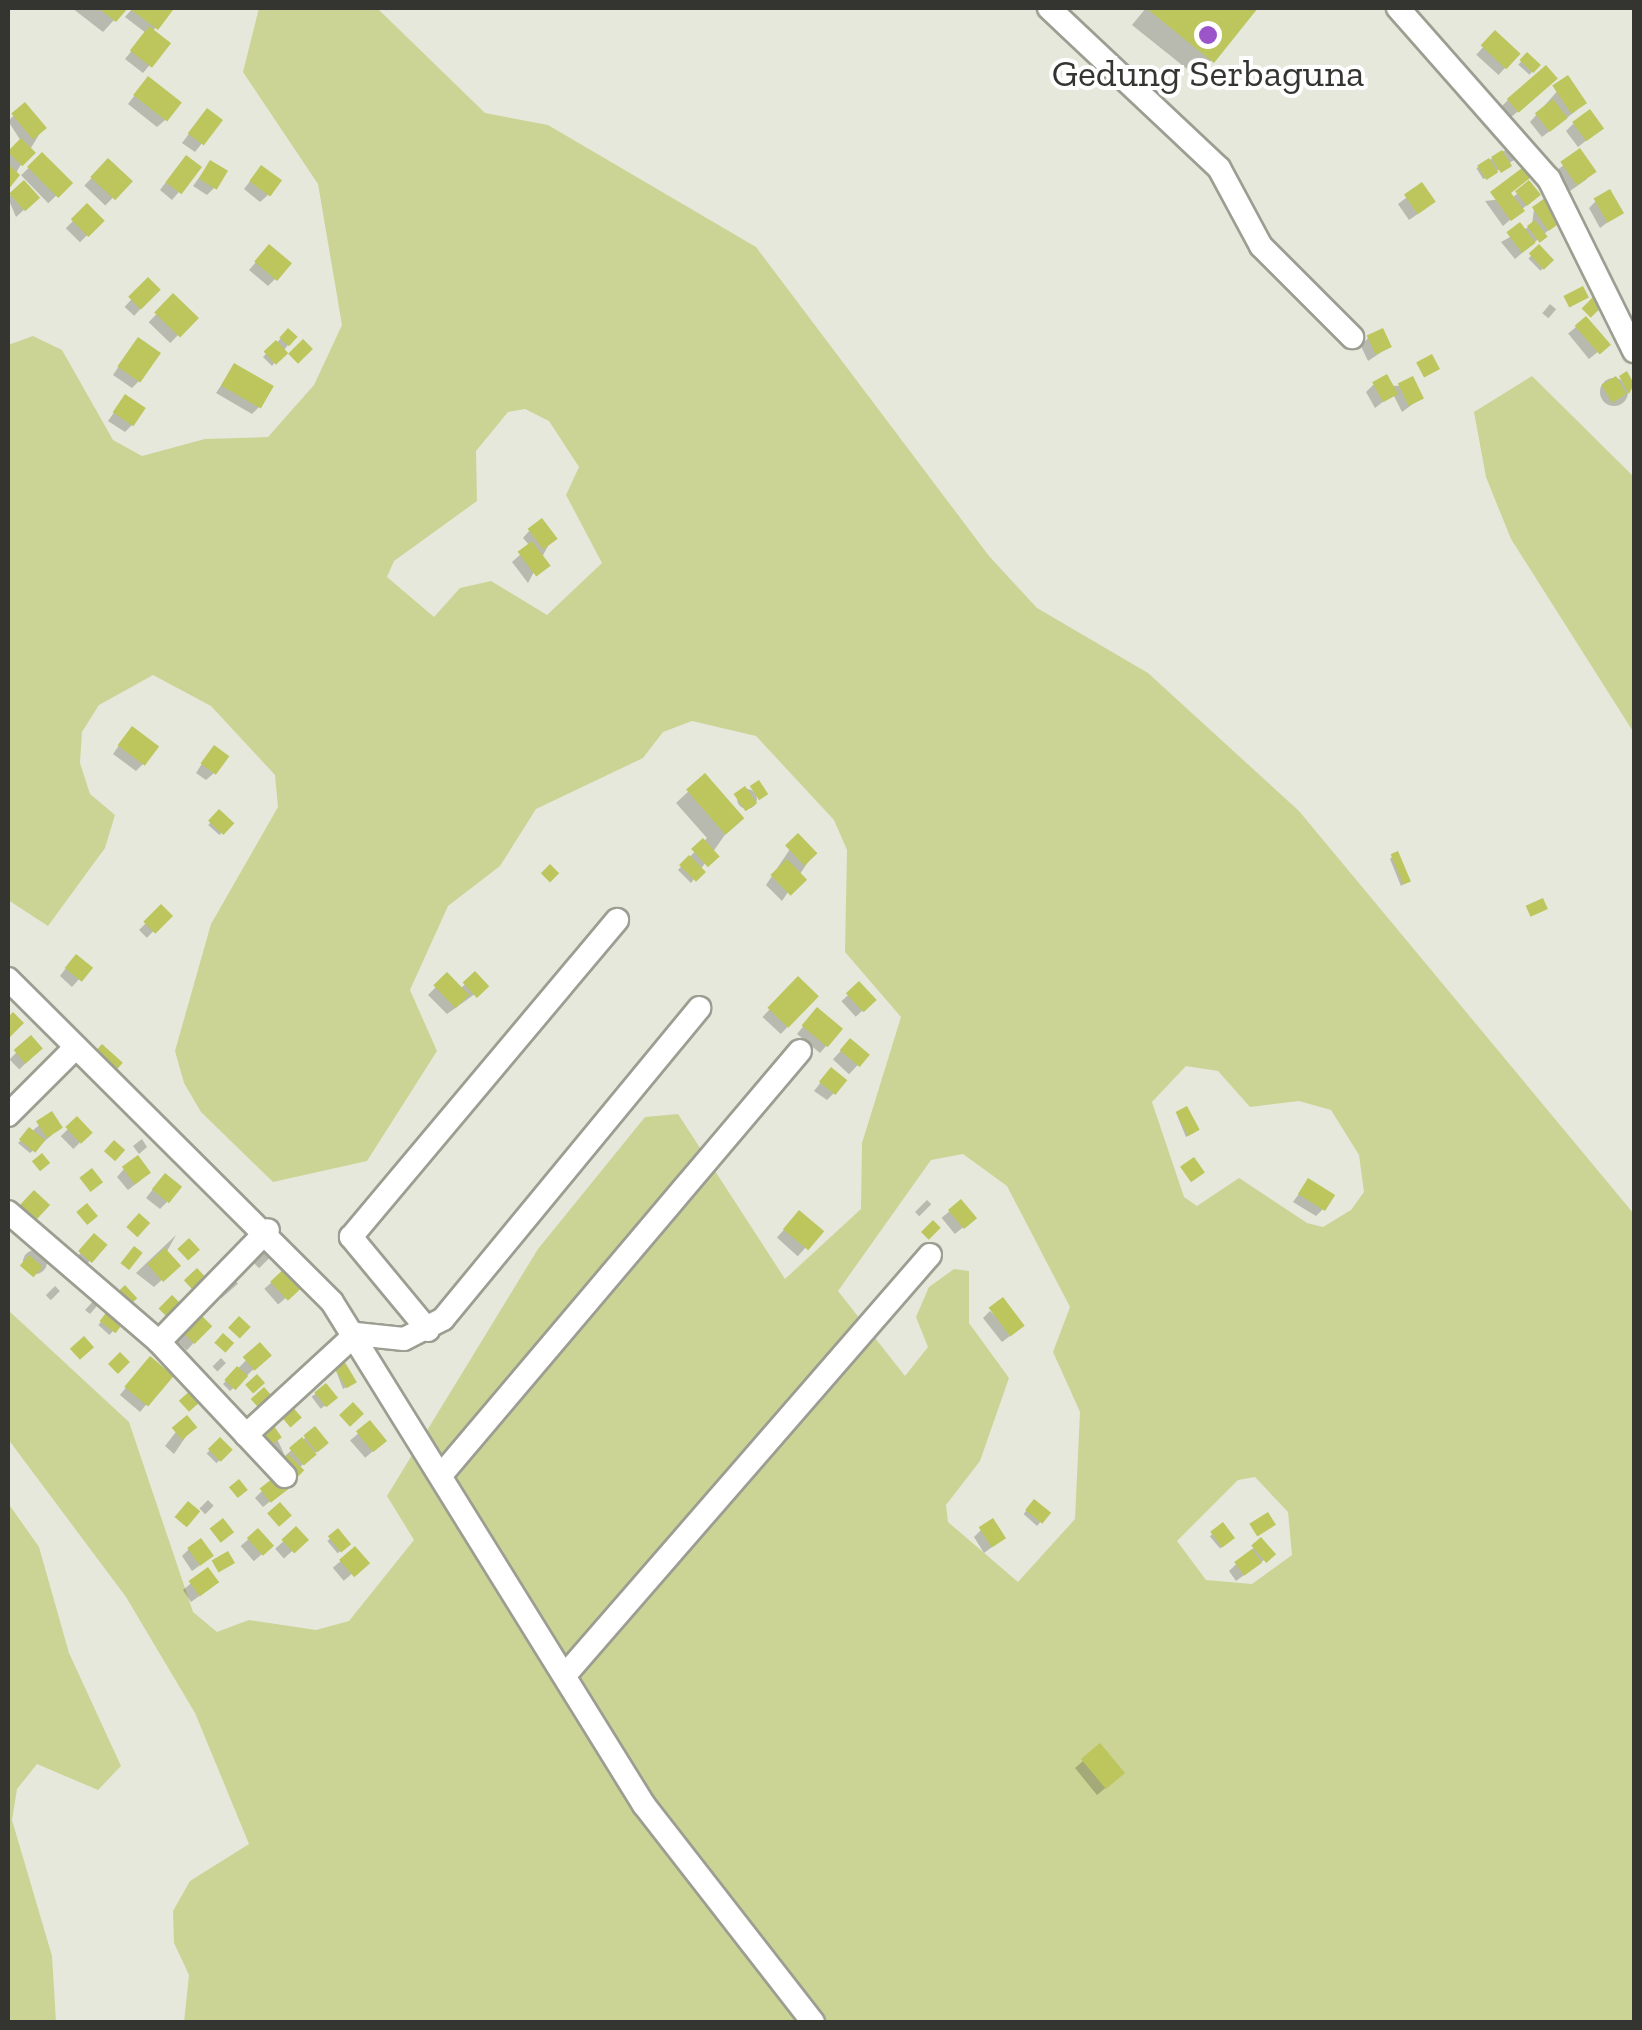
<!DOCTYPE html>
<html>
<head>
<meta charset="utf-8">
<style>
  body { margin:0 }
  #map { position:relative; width:1642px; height:2030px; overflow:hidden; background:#e6e8db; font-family:"Zilla Slab",serif }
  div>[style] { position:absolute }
  .green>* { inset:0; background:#ccd495 }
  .shadow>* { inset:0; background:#0003; transform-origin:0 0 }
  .round { border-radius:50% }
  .building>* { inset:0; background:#bcc65d; transform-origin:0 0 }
  .roads { filter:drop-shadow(2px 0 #9c9e92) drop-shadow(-2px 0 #9c9e92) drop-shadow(0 2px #9c9e92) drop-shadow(0 -2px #9c9e92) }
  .minor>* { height:22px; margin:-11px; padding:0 11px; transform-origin:11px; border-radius:11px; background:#fff }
  .dots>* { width:28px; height:28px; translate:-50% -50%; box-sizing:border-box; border:5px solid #fff; border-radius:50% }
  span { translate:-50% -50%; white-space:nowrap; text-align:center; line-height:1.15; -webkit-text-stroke:8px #fff; paint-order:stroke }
  .poi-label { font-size:38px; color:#343530 }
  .frame { position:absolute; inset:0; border:10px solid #343530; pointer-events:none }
</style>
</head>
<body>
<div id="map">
  <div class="green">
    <i style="clip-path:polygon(evenodd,259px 8px,377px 8px,485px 113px,548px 125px,756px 247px,989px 556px,1037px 608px,1148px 673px,1299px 811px,1634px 1214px,1634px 2022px,184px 2022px,189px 1975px,174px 1943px,173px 1911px,190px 1881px,249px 1844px,195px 1713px,126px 1597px,8px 1439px,8px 1310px,129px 1422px,193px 1612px,217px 1632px,249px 1620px,316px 1630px,349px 1621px,414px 1540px,387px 1496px,538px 1249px,645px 1117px,678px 1114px,785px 1279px,861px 1209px,862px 1143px,901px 1017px,845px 952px,847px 850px,834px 820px,756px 736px,692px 721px,663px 732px,643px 758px,536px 809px,500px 866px,448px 906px,410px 990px,437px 1051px,367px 1161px,273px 1182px,201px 1112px,184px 1083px,175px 1051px,211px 924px,278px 807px,275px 775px,211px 706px,153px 675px,99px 705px,82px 732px,80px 763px,90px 794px,115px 815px,105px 848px,48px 926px,8px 900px,8px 345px,33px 336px,62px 350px,113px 440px,142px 456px,205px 439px,268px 437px,314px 385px,342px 325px,318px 184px,243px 72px,259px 8px,525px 409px,549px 421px,579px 467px,566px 495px,602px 563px,547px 615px,491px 581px,460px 588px,434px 617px,387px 577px,394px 561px,477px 501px,476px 451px,508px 412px,525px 409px,259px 8px,1186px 1066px,1218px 1071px,1250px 1107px,1299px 1101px,1331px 1110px,1359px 1155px,1364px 1192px,1351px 1210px,1323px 1227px,1307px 1223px,1239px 1178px,1197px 1206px,1184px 1197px,1152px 1102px,1186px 1066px,259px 8px,963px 1154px,1007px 1186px,1070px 1307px,1053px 1352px,1080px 1412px,1075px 1519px,1018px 1582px,948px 1522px,946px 1505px,980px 1461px,1009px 1378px,969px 1323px,969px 1271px,954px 1269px,929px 1287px,916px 1317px,928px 1347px,905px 1376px,838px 1291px,931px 1160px,963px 1154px,259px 8px,1255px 1477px,1288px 1512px,1292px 1555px,1252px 1584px,1206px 1580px,1177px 1541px,1238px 1480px,1255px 1477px)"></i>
    <i style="clip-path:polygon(1532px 376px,1634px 477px,1634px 733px,1511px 539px,1486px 477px,1474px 412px)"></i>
    <i style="clip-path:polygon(8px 1503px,39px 1547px,69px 1653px,121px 1766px,98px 1790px,37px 1764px,17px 1789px,12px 1820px,52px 1956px,56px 2022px,8px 2022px)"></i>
  </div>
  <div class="shadow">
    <i style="clip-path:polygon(72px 8px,125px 8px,103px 32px)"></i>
    <i style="clip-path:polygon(133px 8px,170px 10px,152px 32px,167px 44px,143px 73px,125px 59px,146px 33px,125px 17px)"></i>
    <i style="clip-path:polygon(1146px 8px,1255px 8px,1197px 77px,1132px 25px)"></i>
    <i style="left:1495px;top:34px;width:30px;height:28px;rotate:42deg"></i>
    <i style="left:1527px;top:55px;width:15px;height:13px;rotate:42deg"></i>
    <i style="clip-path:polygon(1568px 79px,1577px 110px,1542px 137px,1530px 122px)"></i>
    <i style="clip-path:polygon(1548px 86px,1510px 118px,1501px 107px,1508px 100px)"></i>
    <i style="clip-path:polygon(141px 87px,165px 120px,157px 127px,128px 104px)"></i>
    <i style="clip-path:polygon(24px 106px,43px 128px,8px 186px,8px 155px,21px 141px,8px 121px)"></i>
    <i style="clip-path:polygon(201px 118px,220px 120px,195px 152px,182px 143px)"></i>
    <i style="clip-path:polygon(1573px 124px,1593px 135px,1578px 147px,1566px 131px)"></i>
    <i style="left:1512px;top:146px;width:13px;height:42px;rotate:58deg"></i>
    <i style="clip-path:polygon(1580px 152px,1587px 179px,1570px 191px,1555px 172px)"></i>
    <i style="left:42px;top:155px;width:39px;height:29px;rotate:46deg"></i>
    <i style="left:108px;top:161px;width:29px;height:34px;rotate:44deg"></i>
    <i style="clip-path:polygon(210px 163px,214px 188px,207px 195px,193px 186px)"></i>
    <i style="clip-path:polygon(179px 165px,199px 168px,172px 200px,160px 190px)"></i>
    <i style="clip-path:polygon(255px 175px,268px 195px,260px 202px,244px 189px)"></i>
    <i style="clip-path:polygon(24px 183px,37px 198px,16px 217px,8px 198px)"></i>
    <i style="clip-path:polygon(1529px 184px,1538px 195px,1503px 226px,1485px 201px,1512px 198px)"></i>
    <i style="clip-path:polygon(1422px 186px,1425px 209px,1409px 220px,1398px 204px)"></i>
    <i style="clip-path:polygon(1596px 201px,1620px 213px,1600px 228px,1589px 208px)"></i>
    <i style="left:87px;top:207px;width:20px;height:30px;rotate:45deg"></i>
    <i style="clip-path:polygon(1534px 209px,1551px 228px,1515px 259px,1501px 242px,1532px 225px)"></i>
    <i style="left:1539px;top:248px;width:17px;height:15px;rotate:45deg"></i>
    <i style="clip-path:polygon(263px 254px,275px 279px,268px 286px,249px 270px)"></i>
    <i style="left:148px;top:281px;width:13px;height:35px;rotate:42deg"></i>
    <i style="left:173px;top:297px;width:30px;height:35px;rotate:44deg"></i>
    <i style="left:1550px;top:304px;width:8px;height:12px;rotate:40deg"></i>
    <i style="left:1586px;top:319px;width:33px;height:23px;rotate:51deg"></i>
    <i style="clip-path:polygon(288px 331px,294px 337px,272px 366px,263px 357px)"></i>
    <i style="clip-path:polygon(1368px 338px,1389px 347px,1368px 361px,1361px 346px)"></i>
    <i style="clip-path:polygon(131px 348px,139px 381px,132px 388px,113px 375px)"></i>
    <i style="clip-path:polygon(234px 366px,259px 407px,252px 414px,216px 393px)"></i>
    <i class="round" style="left:1600px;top:378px;width:28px;height:28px"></i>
    <i style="clip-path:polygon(1373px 385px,1400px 386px,1421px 398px,1402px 412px,1393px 394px,1375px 408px,1366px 392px)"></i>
    <i style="clip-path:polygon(125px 397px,132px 425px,125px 432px,108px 421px)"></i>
    <i style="clip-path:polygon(530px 530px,548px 546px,528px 583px,512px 562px,530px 546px,523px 538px)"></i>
    <i style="clip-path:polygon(125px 737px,143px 764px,136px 771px,113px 754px)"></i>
    <i style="clip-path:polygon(207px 756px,214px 773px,206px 780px,196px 773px)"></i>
    <i style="clip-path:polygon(705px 776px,729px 829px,691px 883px,678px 870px,707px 838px,676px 803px)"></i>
    <i class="round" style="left:737px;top:789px;width:20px;height:20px"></i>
    <i style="left:219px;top:813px;width:15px;height:16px;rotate:42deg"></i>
    <i style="clip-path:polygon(798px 837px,814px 853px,782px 901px,766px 885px)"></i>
    <i style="clip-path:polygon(1393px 856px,1408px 881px,1401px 886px,1390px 859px)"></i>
    <i style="left:161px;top:908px;width:11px;height:31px;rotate:45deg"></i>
    <i style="clip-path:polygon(69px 964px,89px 968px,72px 987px,60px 976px)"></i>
    <i style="clip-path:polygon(475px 975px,486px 986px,447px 1014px,428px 995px,447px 976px,460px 989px)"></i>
    <i style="left:798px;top:979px;width:25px;height:52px;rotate:43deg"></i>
    <i style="left:859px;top:985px;width:21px;height:24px;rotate:47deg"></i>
    <i style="clip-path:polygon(810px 1018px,827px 1045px,820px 1053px,797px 1034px)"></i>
    <i style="left:30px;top:1039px;width:14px;height:29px;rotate:45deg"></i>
    <i style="left:850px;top:1041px;width:22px;height:25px;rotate:43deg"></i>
    <i style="clip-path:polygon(824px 1078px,834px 1093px,827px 1100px,814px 1091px)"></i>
    <i style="clip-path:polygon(51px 1115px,52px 1135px,30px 1153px,18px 1143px)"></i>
    <i style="clip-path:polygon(1177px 1115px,1195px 1132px,1186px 1137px)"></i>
    <i style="left:77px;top:1120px;width:18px;height:23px;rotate:45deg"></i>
    <i style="clip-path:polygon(142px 1139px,147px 1147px,139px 1154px,133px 1146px)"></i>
    <i style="clip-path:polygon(124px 1169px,141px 1180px,128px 1190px,117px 1177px)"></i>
    <i style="clip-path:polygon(1308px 1181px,1323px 1209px,1316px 1216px,1293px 1202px)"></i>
    <i style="clip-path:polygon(158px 1183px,167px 1202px,160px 1209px,146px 1198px)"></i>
    <i style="left:927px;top:1200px;width:6px;height:17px;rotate:45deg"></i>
    <i style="left:961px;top:1202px;width:21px;height:25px;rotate:51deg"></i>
    <i style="left:799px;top:1213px;width:28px;height:33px;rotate:42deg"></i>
    <i style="clip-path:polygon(176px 1235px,166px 1253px,177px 1266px,154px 1287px,136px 1273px)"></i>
    <i style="left:95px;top:1237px;width:12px;height:32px;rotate:42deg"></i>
    <i style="left:264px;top:1245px;width:13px;height:20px;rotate:45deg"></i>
    <i class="round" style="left:23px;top:1250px;width:24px;height:24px"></i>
    <i style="left:287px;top:1269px;width:21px;height:30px;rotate:49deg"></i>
    <i style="left:232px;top:1277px;width:9px;height:22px;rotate:49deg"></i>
    <i style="left:55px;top:1286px;width:7px;height:13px;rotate:45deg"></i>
    <i style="clip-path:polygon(98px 1296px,102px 1300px,90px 1314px,85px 1310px)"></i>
    <i style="clip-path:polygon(990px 1311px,1014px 1333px,1002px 1342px,983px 1318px)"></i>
    <i style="left:109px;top:1313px;width:15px;height:16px;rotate:42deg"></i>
    <i style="left:196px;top:1314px;width:18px;height:33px;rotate:43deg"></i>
    <i style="clip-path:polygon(260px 1346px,269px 1355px,230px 1391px,223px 1384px)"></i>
    <i style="left:221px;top:1358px;width:7px;height:12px;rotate:45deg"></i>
    <i style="clip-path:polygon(143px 1366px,170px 1376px,140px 1412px,120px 1395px)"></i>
    <i style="clip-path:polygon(335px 1368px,351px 1384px,343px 1389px)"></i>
    <i style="left:326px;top:1386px;width:15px;height:18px;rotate:53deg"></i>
    <i style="clip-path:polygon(186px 1419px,193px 1426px,174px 1454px,165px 1446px)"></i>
    <i style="left:369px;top:1424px;width:23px;height:25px;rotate:49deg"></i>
    <i style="clip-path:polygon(315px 1429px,326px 1443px,299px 1468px,281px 1454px,272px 1463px,258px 1442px,273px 1430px,285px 1456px)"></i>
    <i style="left:220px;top:1440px;width:14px;height:19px;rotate:45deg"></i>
    <i style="clip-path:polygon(262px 1491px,277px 1496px,263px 1507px,255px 1498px)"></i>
    <i style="left:208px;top:1500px;width:8px;height:12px;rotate:45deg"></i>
    <i style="left:1034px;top:1502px;width:18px;height:16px;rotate:41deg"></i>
    <i style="left:1222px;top:1526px;width:16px;height:16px;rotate:50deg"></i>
    <i style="left:296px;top:1530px;width:13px;height:28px;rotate:48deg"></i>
    <i style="clip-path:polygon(981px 1530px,996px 1544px,984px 1553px,974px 1537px)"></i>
    <i style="left:258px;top:1531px;width:20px;height:23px;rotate:49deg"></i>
    <i style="left:338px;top:1532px;width:16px;height:14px;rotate:50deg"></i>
    <i style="clip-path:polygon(1261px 1541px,1272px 1554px,1236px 1581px,1229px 1571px)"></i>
    <i style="clip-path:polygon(189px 1549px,203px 1563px,192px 1571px,182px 1556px)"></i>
    <i style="left:355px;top:1549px;width:17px;height:29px;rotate:50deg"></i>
    <i style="clip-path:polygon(207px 1570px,209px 1589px,191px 1602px,183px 1590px)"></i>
    <i style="clip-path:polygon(1100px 1746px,1115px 1780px,1097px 1795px,1075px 1768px)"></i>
  </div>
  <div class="building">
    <i style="clip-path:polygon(98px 8px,128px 8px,116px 22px)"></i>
    <i style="clip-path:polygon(129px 8px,170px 8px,173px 10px,158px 30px)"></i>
    <i style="clip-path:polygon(1146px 8px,1258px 8px,1214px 63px)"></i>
    <i style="left:149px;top:26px;width:28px;height:31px;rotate:38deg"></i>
    <i style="left:1495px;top:30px;width:35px;height:21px;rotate:43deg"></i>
    <i style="left:1527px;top:52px;width:19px;height:11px;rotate:43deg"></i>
    <i style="left:1546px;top:65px;width:18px;height:52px;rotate:49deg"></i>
    <i style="left:1568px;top:75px;width:34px;height:19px;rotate:56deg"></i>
    <i style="left:148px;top:76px;width:43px;height:24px;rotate:38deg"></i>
    <i style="left:1553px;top:99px;width:24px;height:23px;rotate:52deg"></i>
    <i style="left:25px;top:102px;width:34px;height:18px;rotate:50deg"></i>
    <i style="left:207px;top:108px;width:20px;height:32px;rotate:37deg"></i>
    <i style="left:1590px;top:109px;width:24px;height:22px;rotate:54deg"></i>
    <i style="left:21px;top:138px;width:21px;height:19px;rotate:45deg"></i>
    <i style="left:1580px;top:148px;width:29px;height:24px;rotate:55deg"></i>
    <i style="left:1502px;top:150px;width:19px;height:13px;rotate:58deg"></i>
    <i style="left:42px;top:152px;width:44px;height:21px;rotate:45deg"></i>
    <i style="left:186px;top:155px;width:20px;height:34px;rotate:37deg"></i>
    <i style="left:108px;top:158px;width:34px;height:26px;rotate:43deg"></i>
    <i style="left:1489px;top:158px;width:17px;height:14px;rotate:57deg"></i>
    <i style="left:210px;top:160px;width:21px;height:22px;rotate:31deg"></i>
    <i style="clip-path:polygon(8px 164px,20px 175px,8px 190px)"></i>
    <i style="left:261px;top:165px;width:26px;height:20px;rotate:36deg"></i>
    <i style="clip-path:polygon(1526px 165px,1534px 175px,1511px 193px,1525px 211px,1511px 221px,1490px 192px)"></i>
    <i style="left:24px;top:180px;width:24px;height:20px;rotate:48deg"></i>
    <i style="left:1529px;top:180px;width:19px;height:18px;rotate:51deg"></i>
    <i style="left:1422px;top:182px;width:24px;height:22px;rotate:55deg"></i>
    <i style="left:1610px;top:189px;width:28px;height:19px;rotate:60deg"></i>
    <i style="left:1545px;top:198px;width:29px;height:16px;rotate:55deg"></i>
    <i style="left:87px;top:203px;width:25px;height:23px;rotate:45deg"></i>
    <i style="left:1535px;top:220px;width:21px;height:10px;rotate:53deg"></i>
    <i style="left:1520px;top:222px;width:26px;height:17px;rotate:53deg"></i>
    <i style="left:269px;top:244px;width:30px;height:23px;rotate:40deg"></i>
    <i style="left:1539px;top:244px;width:22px;height:14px;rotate:47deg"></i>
    <i style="left:148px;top:277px;width:18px;height:28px;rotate:45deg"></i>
    <i style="left:1583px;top:286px;width:13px;height:22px;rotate:63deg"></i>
    <i style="left:173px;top:293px;width:36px;height:27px;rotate:44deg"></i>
    <i style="left:1595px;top:295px;width:13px;height:19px;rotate:45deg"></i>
    <i style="left:1586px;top:316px;width:38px;height:15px;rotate:49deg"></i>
    <i style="left:288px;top:328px;width:13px;height:13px;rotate:42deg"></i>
    <i style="left:1383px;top:328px;width:21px;height:18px;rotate:65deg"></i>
    <i style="left:138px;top:337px;width:28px;height:36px;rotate:35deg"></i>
    <i style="left:303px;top:339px;width:14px;height:21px;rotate:45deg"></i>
    <i style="left:276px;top:340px;width:18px;height:17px;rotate:47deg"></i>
    <i style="left:1432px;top:354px;width:17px;height:18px;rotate:62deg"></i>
    <i style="left:234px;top:363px;width:46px;height:26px;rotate:30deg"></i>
    <i style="clip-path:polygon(1627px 371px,1634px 384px,1629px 394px,1619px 376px)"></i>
    <i style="left:1387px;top:374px;width:23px;height:17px;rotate:61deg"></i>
    <i style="left:1413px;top:376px;width:25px;height:17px;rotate:64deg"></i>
    <i style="left:1616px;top:376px;width:21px;height:17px;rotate:59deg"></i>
    <i style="left:125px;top:394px;width:25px;height:22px;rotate:34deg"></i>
    <i style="left:542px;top:518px;width:26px;height:18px;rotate:53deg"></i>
    <i style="left:532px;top:541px;width:31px;height:18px;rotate:53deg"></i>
    <i style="left:132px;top:726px;width:34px;height:24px;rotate:37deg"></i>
    <i style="left:214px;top:745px;width:19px;height:23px;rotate:36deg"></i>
    <i style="left:705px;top:773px;width:60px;height:25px;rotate:49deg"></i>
    <i style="left:759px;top:780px;width:17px;height:11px;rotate:57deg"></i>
    <i style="left:745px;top:786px;width:21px;height:14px;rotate:55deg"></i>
    <i style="left:219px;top:809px;width:21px;height:16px;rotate:43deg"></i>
    <i style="left:798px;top:833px;width:28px;height:18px;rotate:46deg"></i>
    <i style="left:703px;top:838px;width:25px;height:16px;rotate:48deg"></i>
    <i style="left:1398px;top:851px;width:33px;height:8px;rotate:67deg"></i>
    <i style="left:689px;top:855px;width:24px;height:14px;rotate:45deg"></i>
    <i style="left:787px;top:859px;width:29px;height:23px;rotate:46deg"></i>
    <i style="left:550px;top:864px;width:13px;height:13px;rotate:45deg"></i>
    <i style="left:1543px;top:898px;width:12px;height:19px;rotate:66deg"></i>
    <i style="left:161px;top:904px;width:17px;height:25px;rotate:45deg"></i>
    <i style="left:76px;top:954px;width:22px;height:18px;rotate:39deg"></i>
    <i style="left:475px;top:971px;width:21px;height:17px;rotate:47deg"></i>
    <i style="left:447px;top:972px;width:32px;height:19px;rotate:46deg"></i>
    <i style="left:798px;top:976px;width:29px;height:44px;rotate:44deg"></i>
    <i style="left:859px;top:981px;width:26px;height:18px;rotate:47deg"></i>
    <i style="left:817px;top:1007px;width:34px;height:24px;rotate:40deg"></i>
    <i style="clip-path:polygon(13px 1012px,24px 1023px,8px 1039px,8px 1017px)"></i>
    <i style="left:31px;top:1035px;width:18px;height:23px;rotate:49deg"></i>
    <i style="left:850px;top:1038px;width:26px;height:16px;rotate:40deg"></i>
    <i style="left:102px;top:1044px;width:28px;height:20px;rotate:42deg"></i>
    <i style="left:831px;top:1067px;width:21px;height:19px;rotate:39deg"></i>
    <i style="left:1187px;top:1106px;width:27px;height:13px;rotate:62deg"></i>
    <i style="left:52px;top:1111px;width:20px;height:19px;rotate:57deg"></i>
    <i style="left:77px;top:1116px;width:23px;height:16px;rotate:47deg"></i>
    <i style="left:29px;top:1127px;width:21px;height:16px;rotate:39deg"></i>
    <i style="left:114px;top:1140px;width:15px;height:15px;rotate:42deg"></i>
    <i style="left:42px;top:1153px;width:13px;height:13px;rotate:51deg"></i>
    <i style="left:138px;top:1155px;width:22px;height:20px;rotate:54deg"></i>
    <i style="left:1194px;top:1157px;width:19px;height:17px;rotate:55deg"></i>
    <i style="left:92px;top:1168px;width:18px;height:16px;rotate:52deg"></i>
    <i style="left:165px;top:1173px;width:22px;height:21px;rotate:39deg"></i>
    <i style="left:1308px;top:1178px;width:32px;height:19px;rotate:32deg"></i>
    <i style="left:34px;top:1190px;width:22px;height:24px;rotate:43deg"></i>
    <i style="left:961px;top:1199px;width:25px;height:17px;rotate:50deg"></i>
    <i style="left:87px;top:1203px;width:17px;height:14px;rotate:50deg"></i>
    <i style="left:799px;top:1210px;width:33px;height:25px;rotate:40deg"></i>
    <i style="left:139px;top:1213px;width:15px;height:19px;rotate:42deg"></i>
    <i style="left:933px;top:1220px;width:11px;height:17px;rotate:45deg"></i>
    <i style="left:94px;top:1233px;width:18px;height:24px;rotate:41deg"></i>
    <i style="left:189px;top:1238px;width:16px;height:16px;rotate:47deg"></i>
    <i style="left:134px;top:1246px;width:11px;height:22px;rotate:38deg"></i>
    <i style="left:165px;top:1248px;width:24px;height:24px;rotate:48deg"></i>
    <i style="left:29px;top:1255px;width:18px;height:14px;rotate:41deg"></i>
    <i style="left:287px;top:1266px;width:26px;height:23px;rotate:47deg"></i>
    <i style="left:197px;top:1268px;width:16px;height:18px;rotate:47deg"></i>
    <i style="left:125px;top:1285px;width:18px;height:16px;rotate:47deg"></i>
    <i style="left:172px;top:1295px;width:13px;height:19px;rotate:45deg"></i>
    <i style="left:1003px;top:1297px;width:36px;height:18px;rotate:53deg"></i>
    <i style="left:108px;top:1310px;width:20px;height:14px;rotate:37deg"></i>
    <i style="left:196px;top:1310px;width:23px;height:25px;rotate:45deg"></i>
    <i style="left:239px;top:1316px;width:16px;height:16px;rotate:43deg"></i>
    <i style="left:223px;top:1333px;width:15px;height:13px;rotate:42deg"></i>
    <i style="left:84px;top:1336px;width:15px;height:19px;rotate:48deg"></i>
    <i style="left:260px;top:1342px;width:18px;height:23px;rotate:49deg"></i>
    <i style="left:120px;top:1352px;width:14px;height:17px;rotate:45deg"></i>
    <i style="left:150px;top:1356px;width:31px;height:40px;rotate:40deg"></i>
    <i style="left:343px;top:1359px;width:27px;height:12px;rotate:59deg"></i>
    <i style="left:237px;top:1366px;width:15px;height:19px;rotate:42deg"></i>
    <i style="left:257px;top:1374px;width:12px;height:16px;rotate:48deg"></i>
    <i style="left:326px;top:1383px;width:19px;height:15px;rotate:51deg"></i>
    <i style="left:264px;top:1387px;width:13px;height:18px;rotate:48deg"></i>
    <i style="left:193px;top:1388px;width:15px;height:19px;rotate:48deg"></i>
    <i style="left:353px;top:1402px;width:16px;height:19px;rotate:47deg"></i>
    <i style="left:290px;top:1404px;width:18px;height:15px;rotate:49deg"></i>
    <i style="left:187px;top:1415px;width:16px;height:20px;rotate:50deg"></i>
    <i style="left:370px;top:1420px;width:27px;height:18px;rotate:51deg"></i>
    <i style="left:274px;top:1426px;width:14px;height:19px;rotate:56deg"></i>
    <i style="left:315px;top:1426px;width:22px;height:15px;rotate:51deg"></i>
    <i style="left:220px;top:1437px;width:18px;height:17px;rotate:45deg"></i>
    <i style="left:302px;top:1437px;width:23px;height:17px;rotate:50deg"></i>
    <i style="left:288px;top:1454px;width:23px;height:14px;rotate:45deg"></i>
    <i style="left:277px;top:1475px;width:18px;height:22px;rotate:52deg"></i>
    <i style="left:239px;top:1479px;width:14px;height:13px;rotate:51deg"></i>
    <i style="left:1034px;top:1499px;width:22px;height:14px;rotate:39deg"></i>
    <i style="left:188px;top:1501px;width:16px;height:21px;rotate:40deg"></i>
    <i style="left:280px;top:1502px;width:18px;height:17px;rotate:49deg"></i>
    <i style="left:1268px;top:1512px;width:15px;height:22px;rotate:58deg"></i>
    <i style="left:223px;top:1518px;width:18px;height:17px;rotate:52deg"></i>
    <i style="left:993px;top:1518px;width:24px;height:17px;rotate:57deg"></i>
    <i style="left:1223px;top:1522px;width:20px;height:16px;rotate:53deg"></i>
    <i style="left:296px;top:1526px;width:19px;height:20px;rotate:47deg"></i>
    <i style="left:258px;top:1528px;width:24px;height:15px;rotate:48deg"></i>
    <i style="left:338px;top:1528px;width:21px;height:13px;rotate:51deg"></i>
    <i style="left:1261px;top:1537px;width:23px;height:13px;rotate:49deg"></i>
    <i style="left:201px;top:1538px;width:22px;height:17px;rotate:54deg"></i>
    <i style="left:355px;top:1546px;width:23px;height:21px;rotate:49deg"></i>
    <i style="left:1252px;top:1549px;width:17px;height:22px;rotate:54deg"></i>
    <i style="left:228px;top:1551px;width:14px;height:19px;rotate:60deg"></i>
    <i style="left:208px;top:1567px;width:19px;height:24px;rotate:54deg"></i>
    <i style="left:1100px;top:1743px;width:39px;height:25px;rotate:50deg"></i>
  </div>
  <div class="roads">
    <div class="minor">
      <i style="left:1049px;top:8px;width:233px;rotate:43.3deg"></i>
      <i style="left:1219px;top:168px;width:89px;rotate:61.7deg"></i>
      <i style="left:1261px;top:246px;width:129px;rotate:45deg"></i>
      <i style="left:1398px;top:8px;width:228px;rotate:48.6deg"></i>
      <i style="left:1549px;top:179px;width:192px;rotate:63.7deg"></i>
      <i style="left:8px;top:979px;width:457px;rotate:44.9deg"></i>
      <i style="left:332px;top:1302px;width:592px;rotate:58.19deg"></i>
      <i style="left:644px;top:1805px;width:275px;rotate:52.1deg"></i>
      <i style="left:8px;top:1115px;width:96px;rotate:-45deg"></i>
      <i style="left:8px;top:1212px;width:199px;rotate:40.7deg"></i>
      <i style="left:159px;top:1342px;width:184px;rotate:46.8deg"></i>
      <i style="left:428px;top:1330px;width:121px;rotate:-129.6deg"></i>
      <i style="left:351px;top:1237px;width:414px;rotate:-50deg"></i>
      <i style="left:159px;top:1342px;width:156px;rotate:-45.8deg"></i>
      <i style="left:246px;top:1435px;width:149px;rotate:-42.6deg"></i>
      <i style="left:356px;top:1334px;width:48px;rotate:5.9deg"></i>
      <i style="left:404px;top:1339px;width:44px;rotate:-27.1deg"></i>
      <i style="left:443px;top:1319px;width:403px;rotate:-50.5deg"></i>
      <i style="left:442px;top:1474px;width:554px;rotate:-49.76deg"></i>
      <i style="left:566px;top:1674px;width:555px;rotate:-49.02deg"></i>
    </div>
  </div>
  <div class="dots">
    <i style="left:1208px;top:35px;background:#9b55c9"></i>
  </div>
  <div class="poi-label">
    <span style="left:1208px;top:74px">Gedung Serbaguna</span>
  </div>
  <div class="frame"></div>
</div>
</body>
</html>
